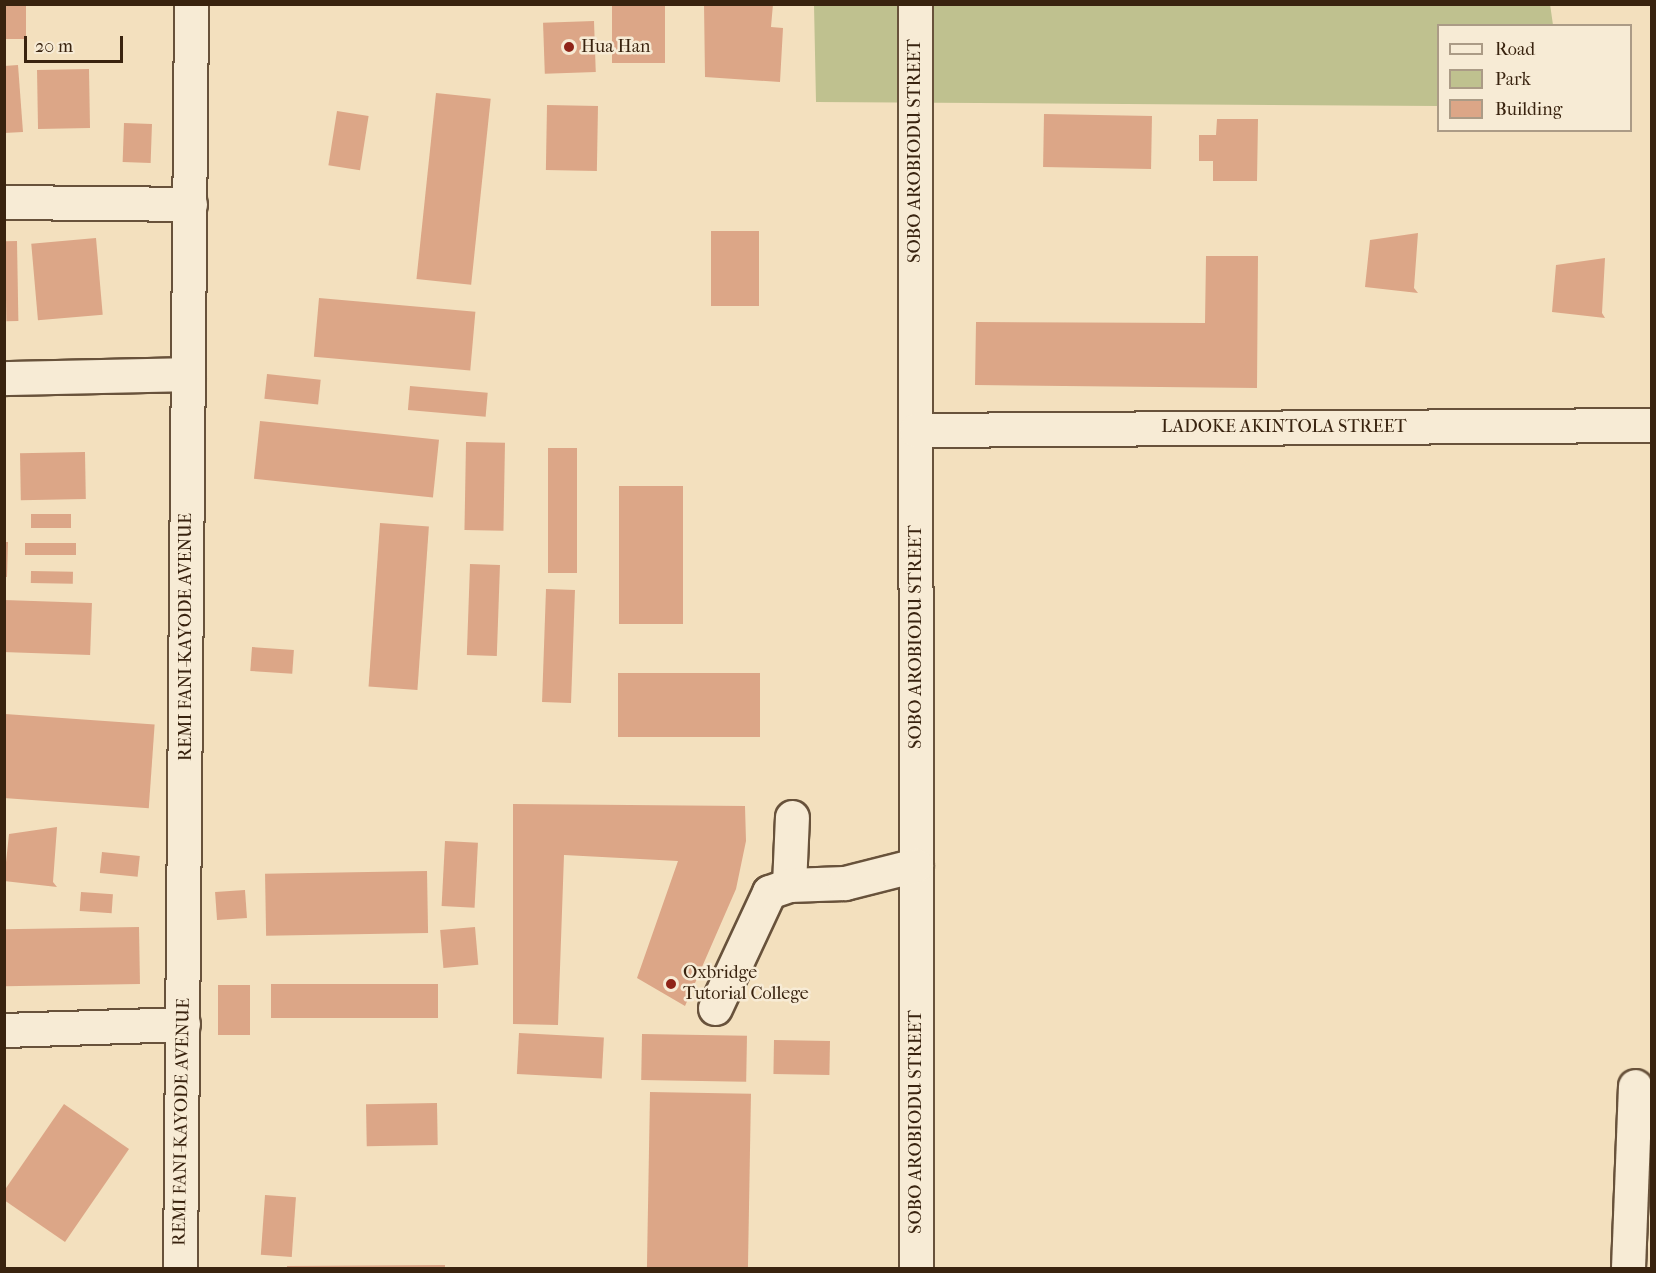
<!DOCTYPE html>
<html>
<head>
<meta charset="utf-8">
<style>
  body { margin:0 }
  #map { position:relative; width:1656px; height:1273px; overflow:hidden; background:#f3e0be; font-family:"IM FELL French Canon",serif }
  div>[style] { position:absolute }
  .green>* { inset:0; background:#bfc18f }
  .building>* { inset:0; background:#dca687; transform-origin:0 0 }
  .roads { filter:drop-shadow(2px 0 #68523b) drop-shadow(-2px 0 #68523b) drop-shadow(0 2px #68523b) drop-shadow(0 -2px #68523b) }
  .minor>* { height:33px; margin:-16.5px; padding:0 16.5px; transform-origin:16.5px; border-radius:16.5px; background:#f7ebd5 }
  .dots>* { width:16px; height:16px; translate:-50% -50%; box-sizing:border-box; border:3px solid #f7ebd5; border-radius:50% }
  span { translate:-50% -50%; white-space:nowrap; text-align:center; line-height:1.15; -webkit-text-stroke:5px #f7ebd5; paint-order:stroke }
  .poi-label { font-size:18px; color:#39230f }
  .left { translate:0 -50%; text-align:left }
  .street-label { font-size:18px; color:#39230f }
  .frame { position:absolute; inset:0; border:6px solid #39230f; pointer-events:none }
  .legend { position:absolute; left:1437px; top:24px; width:195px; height:108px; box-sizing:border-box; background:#f7ebd5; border:2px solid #ab9b86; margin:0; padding:8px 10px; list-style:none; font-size:18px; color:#39230f }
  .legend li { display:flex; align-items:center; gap:12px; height:30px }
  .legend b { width:30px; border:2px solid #ab9b86 }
  .scale { position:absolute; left:24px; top:36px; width:99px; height:27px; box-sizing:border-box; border:3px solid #39230f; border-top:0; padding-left:8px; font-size:18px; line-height:21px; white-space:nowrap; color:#39230f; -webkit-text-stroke:4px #f7ebd5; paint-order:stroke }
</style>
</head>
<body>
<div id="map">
  <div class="green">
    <i style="clip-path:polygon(1550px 4px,1553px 25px,1438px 26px,1438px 106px,816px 102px,814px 5px)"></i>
  </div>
  <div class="building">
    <i style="left:612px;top:4px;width:53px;height:59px"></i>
    <i style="clip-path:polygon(704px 4px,773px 4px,771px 27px,783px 28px,780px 82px,705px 77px)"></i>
    <i style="left:4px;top:5px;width:22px;height:34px"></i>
    <i style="left:594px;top:21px;width:51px;height:51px;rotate:88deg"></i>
    <i style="clip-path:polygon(18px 65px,23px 132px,4px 133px,4px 66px)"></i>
    <i style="left:89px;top:69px;width:59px;height:52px;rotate:89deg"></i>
    <i style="left:436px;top:93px;width:55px;height:187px;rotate:6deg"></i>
    <i style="left:547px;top:105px;width:51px;height:65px;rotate:1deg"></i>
    <i style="left:337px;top:111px;width:32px;height:55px;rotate:9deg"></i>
    <i style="left:1044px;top:114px;width:108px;height:53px;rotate:1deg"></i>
    <i style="clip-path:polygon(1217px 119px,1258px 119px,1257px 181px,1213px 181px,1213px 161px,1199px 161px,1199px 135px,1216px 135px)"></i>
    <i style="left:124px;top:123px;width:28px;height:39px;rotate:2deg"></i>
    <i style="left:711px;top:231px;width:48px;height:75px"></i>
    <i style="clip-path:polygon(1418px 233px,1414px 288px,1418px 293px,1365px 287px,1370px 240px)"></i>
    <i style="left:96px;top:238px;width:77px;height:65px;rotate:85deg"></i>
    <i style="left:17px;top:241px;width:80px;height:12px;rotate:89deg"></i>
    <i style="clip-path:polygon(1206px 256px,1258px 256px,1257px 388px,975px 385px,976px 322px,1205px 323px)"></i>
    <i style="clip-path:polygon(1605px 258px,1602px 313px,1605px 318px,1552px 312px,1556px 265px)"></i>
    <i style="left:319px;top:298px;width:157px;height:59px;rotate:5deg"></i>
    <i style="left:267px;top:374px;width:54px;height:25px;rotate:6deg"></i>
    <i style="left:410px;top:386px;width:78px;height:24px;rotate:5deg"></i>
    <i style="left:260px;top:421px;width:180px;height:58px;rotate:6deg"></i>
    <i style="left:466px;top:442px;width:39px;height:88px;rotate:1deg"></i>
    <i style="left:548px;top:448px;width:29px;height:125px"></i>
    <i style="left:85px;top:452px;width:47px;height:65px;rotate:89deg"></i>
    <i style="left:619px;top:486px;width:64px;height:138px"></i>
    <i style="left:71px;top:514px;width:14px;height:40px;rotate:90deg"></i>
    <i style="left:380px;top:523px;width:49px;height:164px;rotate:4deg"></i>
    <i style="clip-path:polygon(4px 542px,8px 542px,7px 577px,4px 577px)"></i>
    <i style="left:25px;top:543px;width:51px;height:12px"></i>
    <i style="left:470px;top:564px;width:30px;height:91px;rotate:2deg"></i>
    <i style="left:31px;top:571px;width:42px;height:12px;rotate:1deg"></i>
    <i style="left:546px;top:589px;width:29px;height:113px;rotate:2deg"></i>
    <i style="left:4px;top:600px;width:88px;height:52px;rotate:2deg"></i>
    <i style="left:252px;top:647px;width:42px;height:24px;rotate:4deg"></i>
    <i style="left:760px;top:673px;width:64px;height:142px;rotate:90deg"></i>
    <i style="left:5px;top:714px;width:150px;height:84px;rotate:4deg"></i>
    <i style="clip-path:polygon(513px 804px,745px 806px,746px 841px,736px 889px,685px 1006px,637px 978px,678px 861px,564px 855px,558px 1025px,513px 1024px)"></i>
    <i style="clip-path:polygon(57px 827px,53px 882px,57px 887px,4px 881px,9px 834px)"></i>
    <i style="left:445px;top:841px;width:33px;height:65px;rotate:3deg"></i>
    <i style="left:102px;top:852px;width:38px;height:21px;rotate:6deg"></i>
    <i style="left:427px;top:871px;width:62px;height:162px;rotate:89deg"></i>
    <i style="left:245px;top:890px;width:28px;height:30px;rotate:86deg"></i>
    <i style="left:81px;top:892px;width:32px;height:19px;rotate:4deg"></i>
    <i style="left:139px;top:927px;width:57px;height:135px;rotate:89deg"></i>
    <i style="left:475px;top:927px;width:38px;height:35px;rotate:85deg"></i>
    <i style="left:438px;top:984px;width:34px;height:167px;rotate:90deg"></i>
    <i style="left:218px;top:985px;width:32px;height:50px"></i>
    <i style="left:519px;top:1033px;width:85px;height:41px;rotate:3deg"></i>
    <i style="left:642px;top:1034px;width:105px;height:46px;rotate:1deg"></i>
    <i style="left:774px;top:1040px;width:56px;height:34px;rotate:1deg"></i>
    <i style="left:650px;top:1092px;width:101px;height:176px;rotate:1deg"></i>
    <i style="left:437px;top:1103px;width:42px;height:71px;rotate:89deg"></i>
    <i style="clip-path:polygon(64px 1104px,129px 1149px,65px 1242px,4px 1200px,4px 1191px)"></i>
    <i style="left:265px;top:1195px;width:31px;height:60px;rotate:4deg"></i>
    <i style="clip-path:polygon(445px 1265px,445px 1268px,287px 1268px,287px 1266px)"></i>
  </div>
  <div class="roads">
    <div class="minor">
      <i style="left:915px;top:4px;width:1264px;rotate:89.95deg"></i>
      <i style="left:4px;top:202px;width:186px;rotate:0.6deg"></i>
      <i style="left:4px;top:378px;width:184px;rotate:-1.2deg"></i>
      <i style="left:916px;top:430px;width:736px;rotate:-0.39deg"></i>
      <i style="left:789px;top:885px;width:68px;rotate:-87.5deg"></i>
      <i style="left:715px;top:1008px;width:128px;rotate:-65deg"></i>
      <i style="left:769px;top:892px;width:21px;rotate:-19deg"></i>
      <i style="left:789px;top:885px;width:56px;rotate:-2deg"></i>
      <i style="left:845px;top:883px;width:73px;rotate:-14.2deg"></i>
      <i style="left:4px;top:1030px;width:179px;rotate:-1.9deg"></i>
      <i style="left:180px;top:1268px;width:1264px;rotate:-89.5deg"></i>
      <i style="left:1628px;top:1268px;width:182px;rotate:-87.8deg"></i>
    </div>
  </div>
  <div class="dots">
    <i style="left:569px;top:47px;background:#8f2418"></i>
    <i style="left:671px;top:984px;background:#8f2418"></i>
  </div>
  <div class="poi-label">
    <span class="left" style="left:581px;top:47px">Hua Han</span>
    <span class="left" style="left:683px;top:984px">Oxbridge<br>Tutorial College</span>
  </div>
  <div class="street-label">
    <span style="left:915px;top:151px;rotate:-90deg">SOBO AROBIODU STREET</span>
    <span style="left:1284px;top:427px">LADOKE AKINTOLA STREET</span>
    <span style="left:186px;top:637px;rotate:-90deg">REMI FANI-KAYODE AVENUE</span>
    <span style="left:916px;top:637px;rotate:-90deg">SOBO AROBIODU STREET</span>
    <span style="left:182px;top:1122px;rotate:-89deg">REMI FANI-KAYODE AVENUE</span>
    <span style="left:916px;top:1122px;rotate:-90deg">SOBO AROBIODU STREET</span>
  </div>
  <div class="frame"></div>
  <ul class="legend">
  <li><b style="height:8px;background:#f7ebd5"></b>Road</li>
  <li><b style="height:16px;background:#bfc18f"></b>Park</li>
  <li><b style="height:16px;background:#dca687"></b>Building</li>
  </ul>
  <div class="scale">20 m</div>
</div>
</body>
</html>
